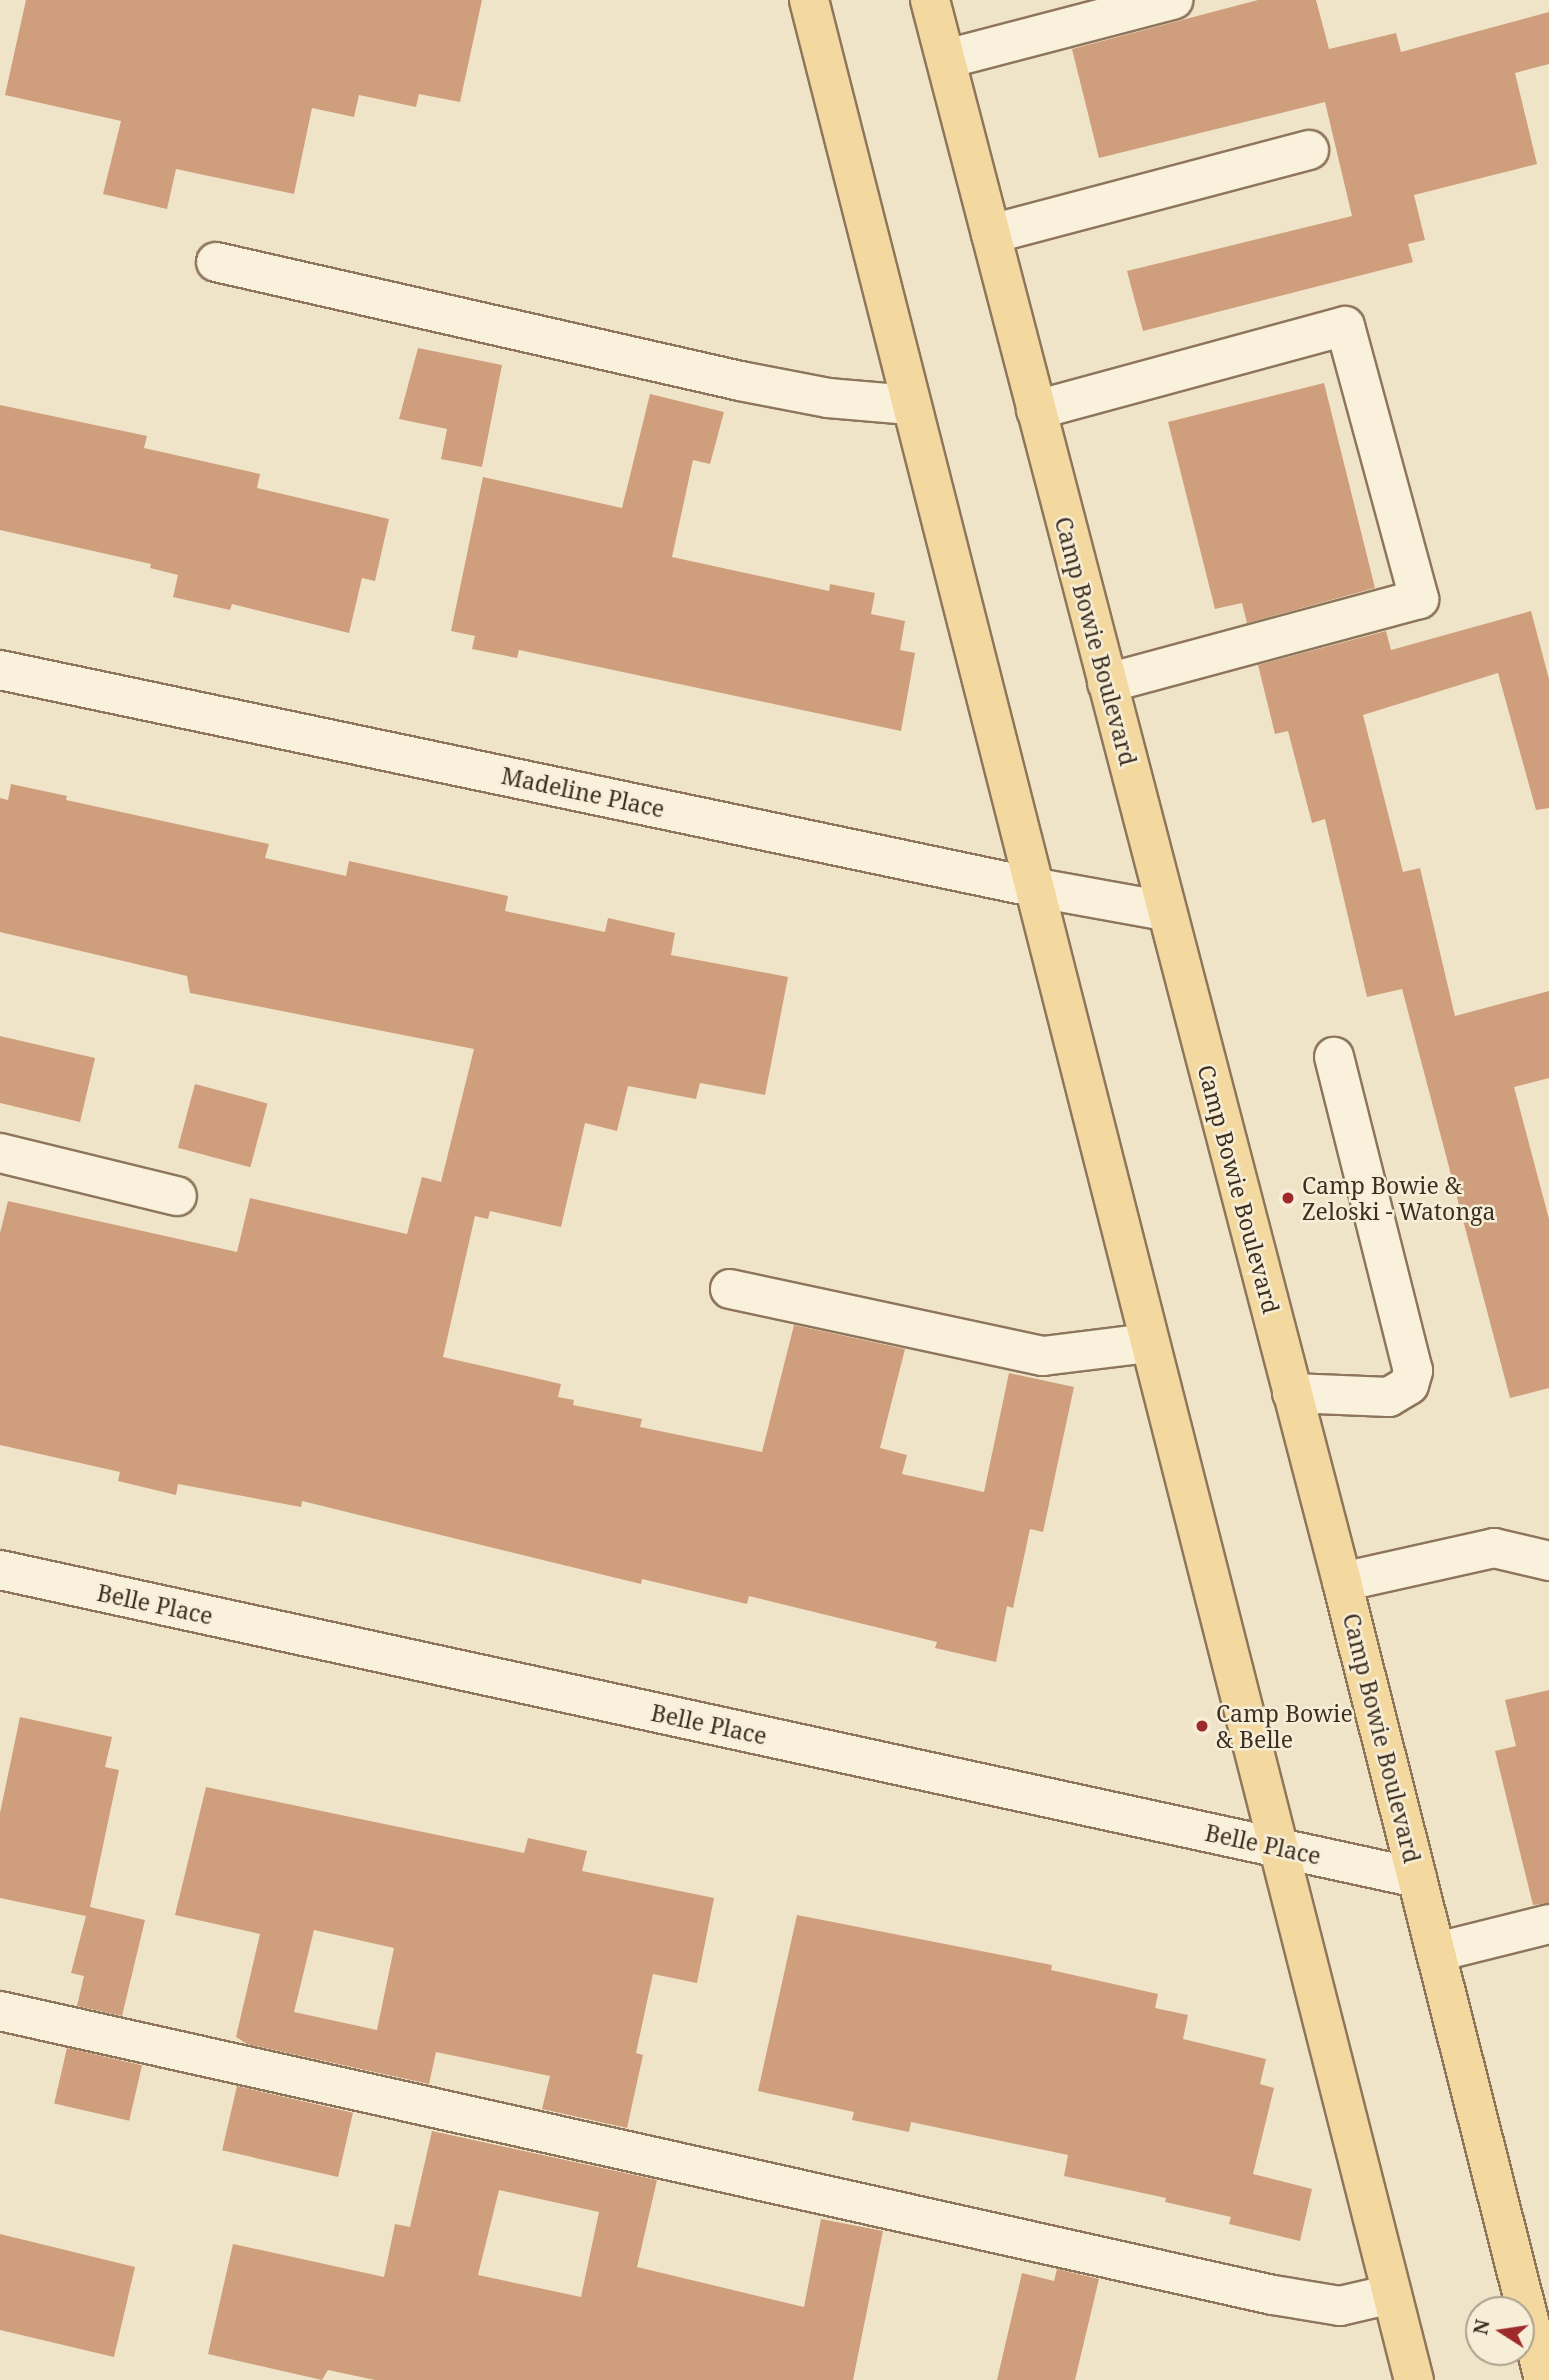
<!DOCTYPE html>
<html>
<head>
<meta charset="utf-8">
<style>
  body { margin:0 }
  #map { position:relative; width:1549px; height:2380px; overflow:hidden; background:#f0e4c8; font-family:"Noto Serif",serif }
  div>[style] { position:absolute }
  .building>* { inset:0; background:#cf9f7d; transform-origin:0 0 }
  .roads { filter:drop-shadow(2px 0 #8d765c) drop-shadow(-2px 0 #8d765c) drop-shadow(0 2px #8d765c) drop-shadow(0 -2px #8d765c) }
  .minor>* { height:38px; margin:-19px; padding:0 19px; transform-origin:19px; border-radius:19px; background:#faf1dc }
  .major>* { height:38px; margin:-19px; padding:0 19px; transform-origin:19px; border-radius:19px; background:#f3d9a0 }
  .dots>* { width:19px; height:19px; translate:-50% -50%; box-sizing:border-box; border:4px solid #f7eed8; border-radius:50% }
  span { translate:-50% -50%; white-space:nowrap; text-align:center; line-height:1.15; -webkit-text-stroke:5px #f7eed8; paint-order:stroke }
  .street-label { font-size:23px; color:#3d2e20 }
  .poi-label { font-size:23px; color:#3d2e20 }
  .left { translate:0 -50%; text-align:left }
  .north { position:absolute; left:1465px; top:2296px; width:70px; height:70px; box-sizing:border-box; background:#f7eed8; border:2px solid #ada18e; border-radius:50%; rotate:282deg; font-size:19px; font-weight:700; line-height:28px; text-align:center; color:#3d2e20 }
  .north::after { content:''; display:block; margin:auto; width:24px; height:32px; background:#9e2a2b; clip-path:polygon(50% 0,100% 100%,50% 72%,0 100%) }
</style>
</head>
<body>
<div id="map">
  <div class="building">
    <i style="clip-path:polygon(26px 0,482px 0,460px 102px,419px 94px,416px 107px,359px 95px,354px 117px,312px 108px,294px 194px,176px 169px,167px 209px,103px 194px,121px 121px,5px 95px)"></i>
    <i style="clip-path:polygon(1258px 0,1316px 0,1329px 49px,1396px 33px,1401px 52px,1549px 12px,1549px 64px,1515px 73px,1537px 164px,1414px 195px,1425px 240px,1408px 244px,1413px 262px,1143px 331px,1127px 271px,1352px 216px,1325px 102px,1099px 158px,1072px 49px)"></i>
    <i style="clip-path:polygon(418px 348px,502px 365px,482px 467px,441px 459px,447px 429px,399px 419px)"></i>
    <i style="clip-path:polygon(1324px 383px,1375px 588px,1247px 623px,1242px 603px,1215px 609px,1168px 422px)"></i>
    <i style="clip-path:polygon(650px 394px,724px 412px,710px 464px,693px 460px,672px 557px,829px 591px,830px 584px,875px 593px,871px 614px,905px 621px,900px 650px,915px 653px,901px 731px,519px 650px,517px 658px,472px 649px,475px 636px,451px 631px,483px 477px,622px 508px)"></i>
    <i style="clip-path:polygon(0 405px,147px 436px,144px 448px,260px 474px,257px 488px,389px 519px,375px 581px,362px 578px,349px 633px,232px 604px,230px 610px,173px 597px,178px 575px,150px 568px,151px 564px,0 530px)"></i>
    <i style="clip-path:polygon(1531px 611px,1549px 679px,1549px 808px,1536px 810px,1498px 673px,1363px 715px,1403px 872px,1420px 868px,1455px 1016px,1549px 991px,1549px 1078px,1514px 1087px,1549px 1219px,1549px 1388px,1510px 1398px,1402px 989px,1367px 997px,1325px 819px,1312px 823px,1288px 731px,1275px 734px,1258px 665px,1386px 631px,1391px 650px)"></i>
    <i style="clip-path:polygon(11px 784px,67px 796px,66px 800px,269px 844px,265px 858px,346px 876px,349px 861px,508px 896px,505px 911px,605px 932px,608px 918px,675px 933px,671px 955px,788px 977px,765px 1095px,700px 1083px,696px 1099px,628px 1086px,617px 1131px,585px 1123px,561px 1227px,490px 1211px,488px 1219px,475px 1216px,443px 1357px,561px 1384px,558px 1397px,574px 1400px,573px 1405px,642px 1419px,640px 1427px,762px 1452px,794px 1325px,905px 1349px,880px 1448px,907px 1455px,902px 1474px,984px 1492px,1009px 1373px,1074px 1387px,1043px 1532px,1030px 1529px,1013px 1608px,1007px 1606px,996px 1662px,935px 1648px,937px 1642px,749px 1596px,747px 1604px,642px 1579px,641px 1584px,302px 1501px,301px 1507px,178px 1484px,176px 1495px,118px 1481px,120px 1472px,0 1445px,0 1233px,8px 1201px,237px 1252px,250px 1198px,407px 1234px,422px 1177px,441px 1182px,474px 1049px,190px 993px,187px 976px,0 932px,0 798px,8px 800px)"></i>
    <i style="clip-path:polygon(0 1036px,95px 1058px,80px 1122px,0 1103px)"></i>
    <i style="left:195px;top:1084px;width:75px;height:66px;rotate:15deg"></i>
    <i style="clip-path:polygon(1549px 1690px,1549px 1903px,1533px 1905px,1495px 1751px,1516px 1746px,1505px 1700px)"></i>
    <i style="clip-path:polygon(20px 1717px,112px 1737px,105px 1767px,119px 1770px,90px 1907px,145px 1920px,122px 2016px,77px 2006px,84px 1976px,71px 1973px,86px 1916px,0 1898px,0 1813px)"></i>
    <i style="clip-path:polygon(evenodd,206px 1787px,524px 1853px,528px 1838px,587px 1851px,582px 1871px,714px 1898px,697px 1983px,653px 1974px,636px 2053px,643px 2055px,627px 2128px,542px 2109px,550px 2076px,436px 2052px,429px 2084px,247px 2044px,236px 2037px,260px 1934px,175px 1915px,206px 1787px,314px 1930px,394px 1948px,377px 2030px,294px 2012px,314px 1930px)"></i>
    <i style="clip-path:polygon(797px 1915px,1052px 1965px,1051px 1970px,1158px 1994px,1155px 2008px,1188px 2015px,1183px 2039px,1266px 2059px,1260px 2084px,1274px 2088px,1253px 2174px,1312px 2189px,1300px 2241px,1229px 2224px,1231px 2217px,1165px 2202px,1166px 2198px,1064px 2176px,1068px 2155px,911px 2122px,909px 2132px,852px 2120px,854px 2112px,758px 2091px)"></i>
    <i style="left:67px;top:2048px;width:77px;height:57px;rotate:13deg"></i>
    <i style="left:237px;top:2086px;width:119px;height:66px;rotate:13deg"></i>
    <i style="clip-path:polygon(evenodd,432px 2131px,657px 2180px,637px 2267px,804px 2307px,821px 2219px,883px 2231px,853px 2380px,375px 2380px,328px 2370px,322px 2380px,208px 2354px,233px 2244px,384px 2277px,395px 2224px,410px 2227px,432px 2131px,499px 2190px,599px 2212px,581px 2297px,478px 2275px,499px 2190px)"></i>
    <i style="clip-path:polygon(0 2234px,135px 2267px,114px 2357px,0 2330px)"></i>
    <i style="clip-path:polygon(1057px 2269px,1099px 2279px,1075px 2380px,997px 2380px,1022px 2273px,1054px 2281px)"></i>
  </div>
  <div class="roads">
    <div class="minor">
      <i style="left:946px;top:59px;width:235px;rotate:-14.6deg"></i>
      <i style="left:991px;top:234px;width:329px;rotate:-14.8deg"></i>
      <i style="left:216px;top:262px;width:537px;rotate:12.79deg"></i>
      <i style="left:740px;top:381px;width:90px;rotate:10.9deg"></i>
      <i style="left:828px;top:398px;width:82px;rotate:4.9deg"></i>
      <i style="left:1036px;top:410px;width:320px;rotate:-15.2deg"></i>
      <i style="left:1345px;top:326px;width:283px;rotate:74.8deg"></i>
      <i style="left:1419px;top:599px;width:323px;rotate:164.9deg"></i>
      <i style="left:0;top:670px;width:1055px;rotate:11.87deg"></i>
      <i style="left:1032px;top:887px;width:136px;rotate:10.2deg"></i>
      <i style="left:0;top:1153px;width:182px;rotate:13.7deg"></i>
      <i style="left:730px;top:1289px;width:320px;rotate:12.1deg"></i>
      <i style="left:1043px;top:1356px;width:107px;rotate:-7deg"></i>
      <i style="left:1292px;top:1393px;width:97px;rotate:2.4deg"></i>
      <i style="left:1389px;top:1397px;width:23px;rotate:-31deg"></i>
      <i style="left:1409px;top:1385px;width:15px;rotate:-74deg"></i>
      <i style="left:1413px;top:1371px;width:324px;rotate:-104.1deg"></i>
      <i style="left:0;top:1570px;width:1450px;rotate:12.26deg"></i>
      <i style="left:1342px;top:1582px;width:156px;rotate:-12.6deg"></i>
      <i style="left:1494px;top:1548px;width:57px;rotate:13.3deg"></i>
      <i style="left:1437px;top:1952px;width:115px;rotate:-14deg"></i>
      <i style="left:0;top:2011px;width:1304px;rotate:12.58deg"></i>
      <i style="left:1273px;top:2295px;width:68px;rotate:9.3deg"></i>
      <i style="left:1340px;top:2306px;width:53px;rotate:-13deg"></i>
    </div>
    <div class="major">
      <i style="left:809px;top:0;width:2456px;rotate:75.74deg"></i>
      <i style="left:930px;top:0;width:1635px;rotate:75.4deg"></i>
      <i style="left:1342px;top:1582px;width:823px;rotate:75.79deg"></i>
    </div>
  </div>
  <div class="dots">
    <i style="left:1288px;top:1198px;background:#9e2a2b"></i>
    <i style="left:1202px;top:1726px;background:#9e2a2b"></i>
  </div>
  <div class="street-label">
    <span style="left:1096px;top:641px;rotate:75deg">Camp Bowie Boulevard</span>
    <span style="left:583px;top:792px;rotate:12deg">Madeline Place</span>
    <span style="left:1239px;top:1189px;rotate:75deg">Camp Bowie Boulevard</span>
    <span style="left:155px;top:1604px;rotate:12deg">Belle Place</span>
    <span style="left:709px;top:1724px;rotate:12deg">Belle Place</span>
    <span style="left:1382px;top:1738px;rotate:76deg">Camp Bowie Boulevard</span>
    <span style="left:1263px;top:1844px;rotate:12deg">Belle Place</span>
  </div>
  <div class="poi-label">
    <span class="left" style="left:1302px;top:1198px">Camp Bowie &amp;<br>Zeloski - Watonga</span>
    <span class="left" style="left:1216px;top:1726px">Camp Bowie<br>&amp; Belle</span>
  </div>
  <div class="north">N</div>
</div>
</body>
</html>
